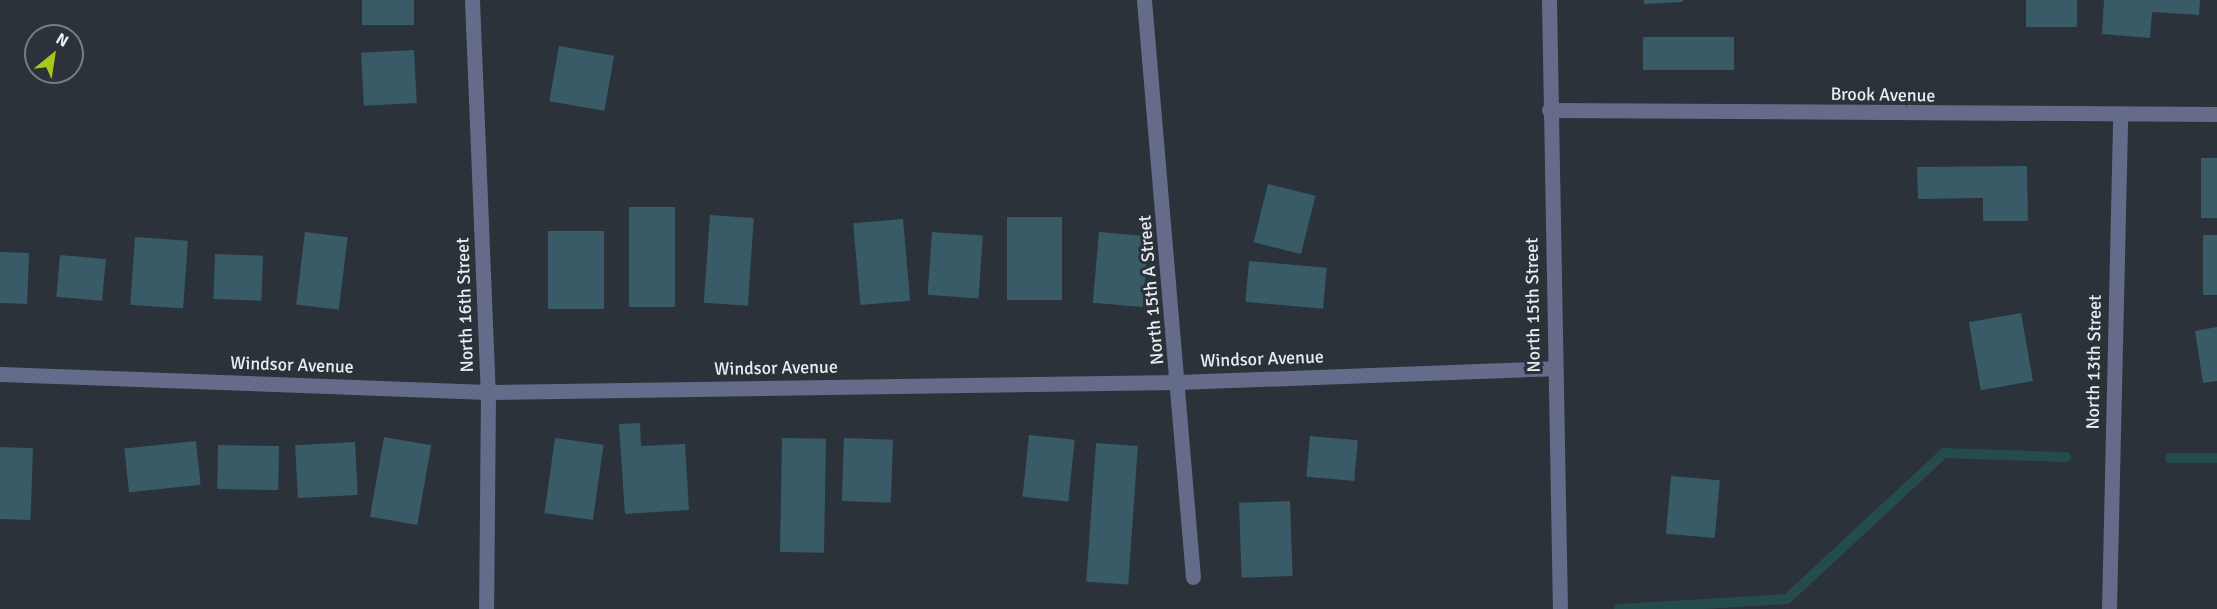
<!DOCTYPE html>
<html>
<head>
<meta charset="utf-8">
<style>
  body { margin:0 }
  #map { position:relative; width:2217px; height:609px; overflow:hidden; background:#2b3239; font-family:Signika,sans-serif }
  div>[style] { position:absolute }
  .stream>* { height:10px; margin:-5px; padding:0 5px; transform-origin:5px; border-radius:5px; background:#254c4d }
  .building>* { inset:0; background:#385b67; transform-origin:0 0 }
  .street>* { height:15px; margin:-7.5px; padding:0 7.5px; transform-origin:7.5px; border-radius:7.5px; background:#656c89 }
  span { translate:-50% -50%; white-space:nowrap; text-align:center; line-height:1.15; -webkit-text-stroke:6px #2b3239; paint-order:stroke }
  .street-label { font-size:18px; color:#e8edf1 }
  .north { position:absolute; left:24px; top:24px; width:60px; height:60px; box-sizing:border-box; background:#2b3239; border:2px solid #777d83; border-radius:50%; rotate:30deg; font-size:16px; font-weight:700; line-height:24px; text-align:center; color:#e8edf1 }
  .north::after { content:''; display:block; margin:auto; width:21px; height:27px; background:#a9c71b; clip-path:polygon(50% 0,100% 100%,50% 72%,0 100%) }
</style>
</head>
<body>
<div id="map">
  <div class="stream">
    <i style="left:2170px;top:458px;width:47px"></i>
    <i style="left:1619px;top:609px;width:168px;rotate:-3.4deg"></i>
    <i style="left:1787px;top:599px;width:214px;rotate:-42.9deg"></i>
    <i style="left:1944px;top:453px;width:122px;rotate:1.9deg"></i>
  </div>
  <div class="building">
    <i style="left:362px;top:0;width:52px;height:25px"></i>
    <i style="clip-path:polygon(1644px 0,1683px 0,1683px 2px,1644px 4px)"></i>
    <i style="left:2026px;top:0;width:51px;height:27px"></i>
    <i style="clip-path:polygon(2104px 0,2200px 0,2199px 15px,2152px 12px,2150px 38px,2102px 34px)"></i>
    <i style="left:1734px;top:37px;width:33px;height:91px;rotate:90deg"></i>
    <i style="left:559px;top:46px;width:56px;height:56px;rotate:10deg"></i>
    <i style="left:414px;top:50px;width:53px;height:53px;rotate:87deg"></i>
    <i style="left:2201px;top:158px;width:16px;height:60px"></i>
    <i style="clip-path:polygon(2027px 166px,2028px 221px,1983px 221px,1983px 198px,1918px 199px,1917px 167px)"></i>
    <i style="left:1268px;top:184px;width:49px;height:60px;rotate:14deg"></i>
    <i style="left:629px;top:207px;width:46px;height:100px"></i>
    <i style="left:710px;top:215px;width:44px;height:88px;rotate:4deg"></i>
    <i style="left:1007px;top:217px;width:55px;height:83px"></i>
    <i style="left:903px;top:219px;width:82px;height:50px;rotate:85deg"></i>
    <i style="left:548px;top:231px;width:56px;height:78px"></i>
    <i style="left:305px;top:232px;width:43px;height:73px;rotate:7deg"></i>
    <i style="left:932px;top:232px;width:51px;height:63px;rotate:4deg"></i>
    <i style="left:1099px;top:232px;width:50px;height:71px;rotate:5deg"></i>
    <i style="left:2203px;top:235px;width:14px;height:60px"></i>
    <i style="left:135px;top:237px;width:53px;height:68px;rotate:4deg"></i>
    <i style="left:0;top:252px;width:29px;height:51px;rotate:2deg"></i>
    <i style="left:215px;top:254px;width:48px;height:45px;rotate:2deg"></i>
    <i style="left:60px;top:255px;width:46px;height:42px;rotate:5deg"></i>
    <i style="left:1249px;top:261px;width:78px;height:41px;rotate:5deg"></i>
    <i style="left:2021px;top:313px;width:69px;height:53px;rotate:80deg"></i>
    <i style="clip-path:polygon(2217px 327px,2217px 381px,2203px 383px,2195px 331px)"></i>
    <i style="clip-path:polygon(640px 423px,641px 446px,685px 444px,689px 510px,625px 514px,619px 424px)"></i>
    <i style="left:1029px;top:435px;width:46px;height:62px;rotate:6deg"></i>
    <i style="left:1310px;top:436px;width:48px;height:41px;rotate:5deg"></i>
    <i style="left:384px;top:437px;width:48px;height:81px;rotate:10deg"></i>
    <i style="left:555px;top:438px;width:49px;height:76px;rotate:8deg"></i>
    <i style="left:782px;top:438px;width:44px;height:114px;rotate:1deg"></i>
    <i style="left:844px;top:438px;width:49px;height:63px;rotate:2deg"></i>
    <i style="left:196px;top:441px;width:44px;height:72px;rotate:84deg"></i>
    <i style="left:355px;top:442px;width:53px;height:60px;rotate:87deg"></i>
    <i style="left:1096px;top:443px;width:42px;height:139px;rotate:4deg"></i>
    <i style="left:218px;top:445px;width:61px;height:44px;rotate:1deg"></i>
    <i style="left:0;top:447px;width:33px;height:72px;rotate:2deg"></i>
    <i style="left:1671px;top:476px;width:49px;height:58px;rotate:5deg"></i>
    <i style="left:1290px;top:501px;width:75px;height:51px;rotate:88deg"></i>
  </div>
  <div class="street">
    <i style="left:472px;top:0;width:392px;rotate:87.7deg"></i>
    <i style="left:488px;top:392px;width:217px;rotate:90.5deg"></i>
    <i style="left:1144px;top:0;width:579px;rotate:85.15deg"></i>
    <i style="left:1549px;top:0;width:609px;rotate:88.97deg"></i>
    <i style="left:1549px;top:110px;width:668px;rotate:0.34deg"></i>
    <i style="left:0;top:374px;width:488px;rotate:2.1deg"></i>
    <i style="left:488px;top:392px;width:691px;rotate:-0.83deg"></i>
    <i style="left:1179px;top:382px;width:375px;rotate:-2.1deg"></i>
    <i style="left:2109px;top:609px;width:492px;rotate:-88.7deg"></i>
  </div>
  <div class="street-label">
    <span style="left:1883px;top:95px;rotate:1deg">Brook Avenue</span>
    <span style="left:1151px;top:290px;rotate:-95deg">North 15th A Street</span>
    <span style="left:465px;top:305px;rotate:-92deg">North 16th Street</span>
    <span style="left:1533px;top:305px;rotate:-91deg">North 15th Street</span>
    <span style="left:1262px;top:359px;rotate:-2deg">Windsor Avenue</span>
    <span style="left:2094px;top:362px;rotate:-89deg">North 13th Street</span>
    <span style="left:292px;top:365px;rotate:2deg">Windsor Avenue</span>
    <span style="left:776px;top:368px;rotate:-1deg">Windsor Avenue</span>
  </div>
  <div class="north">N</div>
</div>
</body>
</html>
